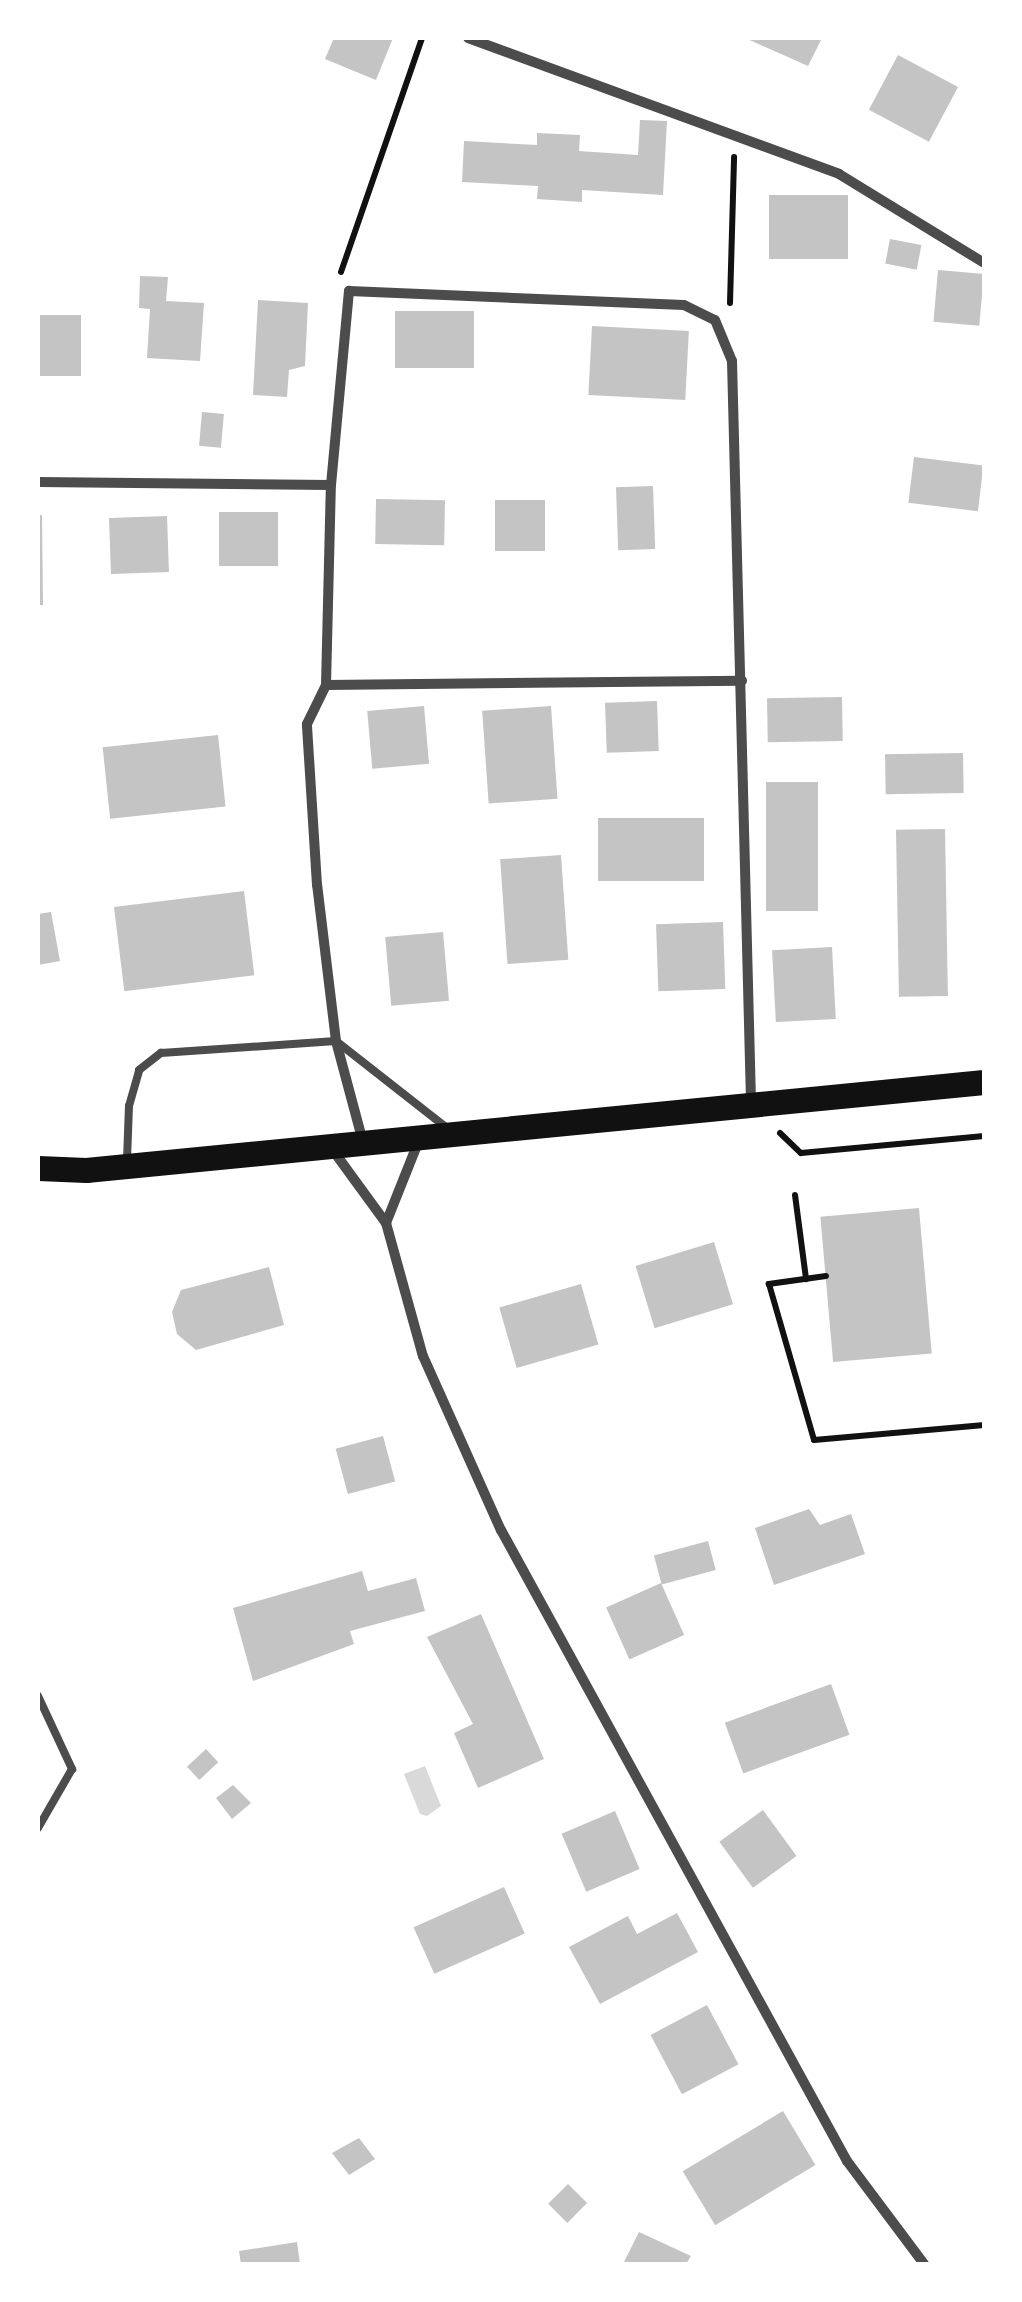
<!DOCTYPE html>
<html>
<head>
<meta charset="utf-8">
<style>
  body { margin:0 }
  #map { position:relative; width:1022px; height:2302px; overflow:hidden; background:#fff; font-family:"IBM Plex Serif",serif }
  div>[style] { position:absolute }
  .water>* { inset:0; background:#d9d9d9 }
  .building>* { inset:0; background:#c4c4c4; transform-origin:0 0 }
  .path>* { height:6px; margin:-3px; padding:0 3px; transform-origin:3px; border-radius:3px; background:#111 }
  .service>* { height:8px; margin:-4px; padding:0 4px; transform-origin:4px; border-radius:4px; background:#4c4c4c }
  .minor>* { height:10px; margin:-5px; padding:0 5px; transform-origin:5px; border-radius:5px; background:#4c4c4c }
  .primary>* { height:25px; margin:-12.5px; padding:0 12.5px; transform-origin:12.5px; border-radius:12.5px; background:#111 }
  span { translate:-50% -50%; white-space:nowrap; text-align:center; line-height:1.15; -webkit-text-stroke:10px #fff; paint-order:stroke }
  .frame { position:absolute; inset:0; border:40px solid #fff; pointer-events:none }
</style>
</head>
<body>
<div id="map">
  <div class="water">
    <i style="clip-path:polygon(425px 1766px,441px 1806px,427px 1816px,420px 1814px,404px 1774px)"></i>
  </div>
  <div class="building">
    <i style="clip-path:polygon(334px 38px,393px 38px,376px 80px,325px 59px)"></i>
    <i style="clip-path:polygon(745px 38px,822px 38px,808px 66px)"></i>
    <i style="left:898px;top:55px;width:68px;height:62px;rotate:28deg"></i>
    <i style="clip-path:polygon(640px 120px,667px 121px,663px 195px,582px 190px,582px 202px,537px 199px,538px 186px,462px 182px,464px 141px,537px 145px,537px 133px,580px 135px,579px 151px,638px 155px)"></i>
    <i style="left:848px;top:195px;width:64px;height:79px;rotate:90deg"></i>
    <i style="left:890px;top:239px;width:32px;height:25px;rotate:11deg"></i>
    <i style="left:938px;top:270px;width:46px;height:52px;rotate:5deg"></i>
    <i style="clip-path:polygon(140px 276px,168px 277px,166px 301px,204px 303px,200px 361px,147px 358px,150px 309px,139px 308px)"></i>
    <i style="clip-path:polygon(258px 300px,308px 303px,305px 366px,289px 370px,287px 397px,253px 395px)"></i>
    <i style="left:395px;top:311px;width:79px;height:57px"></i>
    <i style="left:38px;top:315px;width:43px;height:61px"></i>
    <i style="left:592px;top:326px;width:97px;height:69px;rotate:3deg"></i>
    <i style="left:202px;top:412px;width:22px;height:34px;rotate:5deg"></i>
    <i style="left:914px;top:457px;width:70px;height:46px;rotate:7deg"></i>
    <i style="left:653px;top:486px;width:63px;height:37px;rotate:88deg"></i>
    <i style="left:376px;top:499px;width:69px;height:45px;rotate:1deg"></i>
    <i style="left:495px;top:500px;width:50px;height:51px"></i>
    <i style="left:219px;top:512px;width:59px;height:54px"></i>
    <i style="clip-path:polygon(38px 515px,42px 515px,43px 605px,38px 605px)"></i>
    <i style="left:167px;top:516px;width:56px;height:58px;rotate:88deg"></i>
    <i style="left:842px;top:697px;width:44px;height:75px;rotate:89deg"></i>
    <i style="left:657px;top:701px;width:50px;height:52px;rotate:88deg"></i>
    <i style="left:424px;top:706px;width:58px;height:57px;rotate:85deg"></i>
    <i style="left:551px;top:706px;width:93px;height:69px;rotate:86deg"></i>
    <i style="left:218px;top:735px;width:72px;height:116px;rotate:84deg"></i>
    <i style="left:963px;top:753px;width:40px;height:78px;rotate:89deg"></i>
    <i style="left:818px;top:782px;width:129px;height:52px;rotate:90deg"></i>
    <i style="left:704px;top:818px;width:63px;height:106px;rotate:90deg"></i>
    <i style="left:945px;top:829px;width:167px;height:49px;rotate:89deg"></i>
    <i style="left:561px;top:855px;width:105px;height:61px;rotate:86deg"></i>
    <i style="left:244px;top:891px;width:85px;height:131px;rotate:83deg"></i>
    <i style="clip-path:polygon(51px 912px,60px 961px,38px 965px,38px 914px)"></i>
    <i style="left:723px;top:922px;width:67px;height:67px;rotate:88deg"></i>
    <i style="left:443px;top:932px;width:69px;height:58px;rotate:85deg"></i>
    <i style="left:832px;top:947px;width:72px;height:60px;rotate:87deg"></i>
    <i style="left:919px;top:1208px;width:146px;height:99px;rotate:85deg"></i>
    <i style="left:714px;top:1242px;width:65px;height:82px;rotate:73deg"></i>
    <i style="clip-path:polygon(269px 1267px,284px 1325px,196px 1350px,177px 1334px,172px 1312px,181px 1290px)"></i>
    <i style="left:581px;top:1284px;width:63px;height:85px;rotate:74deg"></i>
    <i style="left:383px;top:1436px;width:47px;height:49px;rotate:75deg"></i>
    <i style="clip-path:polygon(809px 1509px,820px 1525px,851px 1514px,865px 1554px,774px 1585px,755px 1528px)"></i>
    <i style="left:708px;top:1541px;width:30px;height:56px;rotate:75deg"></i>
    <i style="clip-path:polygon(362px 1571px,368px 1591px,416px 1578px,425px 1611px,350px 1631px,354px 1644px,253px 1681px,233px 1608px)"></i>
    <i style="left:661px;top:1583px;width:57px;height:60px;rotate:66deg"></i>
    <i style="clip-path:polygon(481px 1614px,544px 1759px,478px 1788px,454px 1733px,473px 1724px,427px 1637px)"></i>
    <i style="left:831px;top:1684px;width:54px;height:113px;rotate:70deg"></i>
    <i style="left:206px;top:1749px;width:18px;height:26px;rotate:47deg"></i>
    <i style="clip-path:polygon(233px 1785px,251px 1803px,232px 1819px,216px 1798px)"></i>
    <i style="left:763px;top:1810px;width:57px;height:54px;rotate:54deg"></i>
    <i style="left:615px;top:1811px;width:63px;height:58px;rotate:67deg"></i>
    <i style="left:504px;top:1887px;width:51px;height:99px;rotate:66deg"></i>
    <i style="clip-path:polygon(677px 1913px,698px 1952px,600px 2004px,569px 1947px,628px 1916px,637px 1934px)"></i>
    <i style="left:707px;top:2005px;width:67px;height:64px;rotate:62deg"></i>
    <i style="left:783px;top:2111px;width:63px;height:117px;rotate:59deg"></i>
    <i style="clip-path:polygon(359px 2138px,375px 2159px,349px 2175px,332px 2153px)"></i>
    <i style="left:568px;top:2184px;width:27px;height:28px;rotate:45deg"></i>
    <i style="clip-path:polygon(639px 2232px,691px 2256px,686px 2264px,623px 2264px)"></i>
    <i style="clip-path:polygon(297px 2242px,300px 2264px,241px 2264px,239px 2251px)"></i>
  </div>
  <div class="path">
    <i style="left:341px;top:272px;width:248px;rotate:-70.9deg"></i>
    <i style="left:730px;top:303px;width:146px;rotate:-88.4deg"></i>
    <i style="left:780px;top:1133px;width:29px;rotate:44deg"></i>
    <i style="left:801px;top:1153px;width:184px;rotate:-5.3deg"></i>
    <i style="left:795px;top:1195px;width:85px;rotate:82.5deg"></i>
    <i style="left:826px;top:1276px;width:58px;rotate:172deg"></i>
    <i style="left:769px;top:1284px;width:162px;rotate:73.9deg"></i>
    <i style="left:814px;top:1440px;width:171px;rotate:-5deg"></i>
  </div>
  <div class="service">
    <i style="left:127px;top:1160px;width:54px;rotate:-87.9deg"></i>
    <i style="left:129px;top:1106px;width:37px;rotate:-74deg"></i>
    <i style="left:139px;top:1070px;width:28px;rotate:-38deg"></i>
    <i style="left:161px;top:1053px;width:175px;rotate:-3.9deg"></i>
    <i style="left:336px;top:1041px;width:141px;rotate:38.1deg"></i>
    <i style="left:38px;top:1696px;width:81px;rotate:65deg"></i>
    <i style="left:72px;top:1769px;width:68px;rotate:120deg"></i>
  </div>
  <div class="minor">
    <i style="left:468px;top:38px;width:395px;rotate:20.1deg"></i>
    <i style="left:839px;top:174px;width:170px;rotate:31.5deg"></i>
    <i style="left:38px;top:482px;width:293px;rotate:0.6deg"></i>
    <i style="left:326px;top:685px;width:416px;rotate:-0.6deg"></i>
    <i style="left:363px;top:1142px;width:105px;rotate:-105deg"></i>
    <i style="left:336px;top:1041px;width:157px;rotate:-96.9deg"></i>
    <i style="left:317px;top:885px;width:161px;rotate:-93.6deg"></i>
    <i style="left:307px;top:724px;width:43px;rotate:-64deg"></i>
    <i style="left:326px;top:685px;width:200px;rotate:-88.6deg"></i>
    <i style="left:331px;top:485px;width:195px;rotate:-84.7deg"></i>
    <i style="left:349px;top:291px;width:335px;rotate:2.4deg"></i>
    <i style="left:684px;top:305px;width:34px;rotate:26deg"></i>
    <i style="left:715px;top:320px;width:44px;rotate:67.5deg"></i>
    <i style="left:732px;top:361px;width:741px;rotate:88.53deg"></i>
    <i style="left:332px;top:1149px;width:92px;rotate:53.9deg"></i>
    <i style="left:386px;top:1223px;width:138px;rotate:74.5deg"></i>
    <i style="left:423px;top:1356px;width:191px;rotate:65.9deg"></i>
    <i style="left:501px;top:1530px;width:720px;rotate:61.26deg"></i>
    <i style="left:847px;top:2161px;width:129px;rotate:53.2deg"></i>
    <i style="left:386px;top:1223px;width:89px;rotate:-68.3deg"></i>
  </div>
  <div class="primary">
    <i style="left:38px;top:1168px;width:48px;rotate:2.4deg"></i>
    <i style="left:86px;top:1170px;width:902px;rotate:-5.6deg"></i>
  </div>
  <div class="frame"></div>
</div>
</body>
</html>
